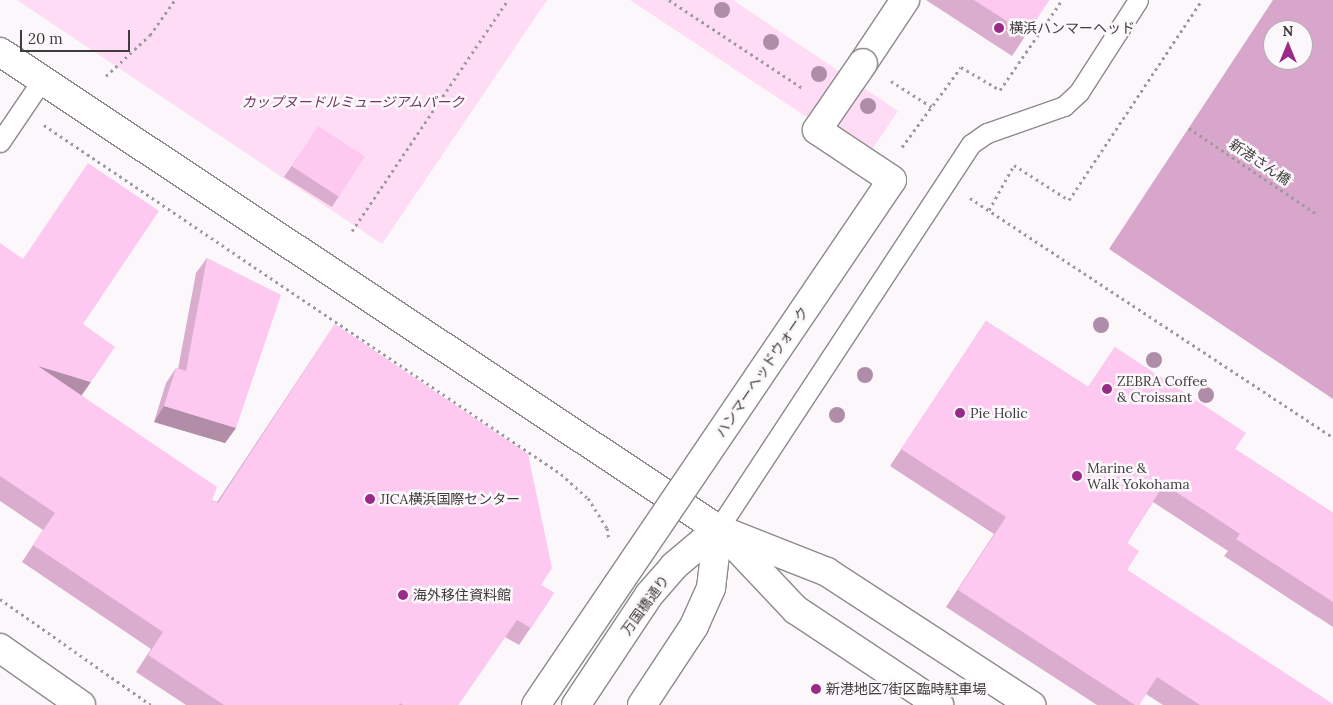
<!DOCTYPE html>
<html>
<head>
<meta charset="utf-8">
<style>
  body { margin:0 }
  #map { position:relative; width:1333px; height:705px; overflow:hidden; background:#fbf7fa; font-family:Lora,"Noto Sans JP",serif }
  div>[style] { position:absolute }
  .green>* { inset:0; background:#fedcf5 }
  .water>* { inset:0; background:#d8a5cb }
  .path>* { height:3px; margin-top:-1.5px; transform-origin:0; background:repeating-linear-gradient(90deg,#9d9a9c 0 2.5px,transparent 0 6.5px) }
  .roads { filter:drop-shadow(1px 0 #8d8a8c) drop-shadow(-1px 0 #8d8a8c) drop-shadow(0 1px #8d8a8c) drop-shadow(0 -1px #8d8a8c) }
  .service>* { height:19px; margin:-9.5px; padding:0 9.5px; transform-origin:9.5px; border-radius:9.5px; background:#fff }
  .pedestrian>* { height:28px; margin:-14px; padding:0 14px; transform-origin:14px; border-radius:14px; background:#fff }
  .tertiary>* { height:28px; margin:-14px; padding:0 14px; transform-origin:14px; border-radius:14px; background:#fff }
  .bridges { filter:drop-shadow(1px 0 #8d8a8c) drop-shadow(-1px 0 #8d8a8c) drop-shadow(0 1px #8d8a8c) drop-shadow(0 -1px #8d8a8c) }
  .pedestrian-bridge>* { height:28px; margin:-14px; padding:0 14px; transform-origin:14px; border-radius:14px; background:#fff }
  .trees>* { width:16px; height:16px; margin:-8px; border-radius:50%; background:#af8ca8 }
  .wall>* { inset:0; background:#daadce }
  .shaded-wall>* { inset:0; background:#b18da8 }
  .building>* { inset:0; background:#fdc9f0; transform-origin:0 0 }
  .dots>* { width:14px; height:14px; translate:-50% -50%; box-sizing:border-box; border:2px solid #fbf7fa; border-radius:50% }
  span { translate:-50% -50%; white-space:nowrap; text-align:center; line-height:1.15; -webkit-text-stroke:5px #fbf7fa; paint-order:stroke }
  .poi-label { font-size:14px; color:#3e3c3d }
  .left { translate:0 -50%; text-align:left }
  .park-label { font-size:14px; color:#713465; font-style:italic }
  .street-label { font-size:14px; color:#3e3c3d }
  .north { position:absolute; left:1263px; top:20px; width:50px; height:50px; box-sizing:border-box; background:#fbf7fa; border:1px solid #afacae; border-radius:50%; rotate:0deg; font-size:14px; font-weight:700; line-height:20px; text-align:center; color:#3e3c3d }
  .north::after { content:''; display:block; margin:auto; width:18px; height:22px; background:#9a2a88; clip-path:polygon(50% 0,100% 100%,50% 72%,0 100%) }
  .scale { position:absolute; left:20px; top:30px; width:110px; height:22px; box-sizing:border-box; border:2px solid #3e3c3d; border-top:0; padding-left:6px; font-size:15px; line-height:18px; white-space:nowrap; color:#3e3c3d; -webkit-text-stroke:4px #fbf7fa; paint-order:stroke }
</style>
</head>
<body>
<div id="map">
  <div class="green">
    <i style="clip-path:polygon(17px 0,547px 0,382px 244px)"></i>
    <i style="clip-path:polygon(630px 0,733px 0,898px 111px,867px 157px)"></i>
  </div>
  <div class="water">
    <i style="clip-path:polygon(evenodd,1273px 0,1333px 0,1333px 399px,1109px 249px,1273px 0,1273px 30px,1303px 30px,1303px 60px,1273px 60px,1273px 30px)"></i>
  </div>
  <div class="path">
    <i style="left:669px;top:0;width:162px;rotate:33.4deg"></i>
    <i style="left:106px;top:76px;width:60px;rotate:-43deg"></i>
    <i style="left:150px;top:35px;width:43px;rotate:-54.5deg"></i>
    <i style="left:891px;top:81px;width:49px;rotate:32.4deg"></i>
    <i style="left:44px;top:125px;width:624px;rotate:34.02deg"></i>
    <i style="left:561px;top:474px;width:36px;rotate:42deg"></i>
    <i style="left:588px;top:498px;width:36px;rotate:58deg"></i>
    <i style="left:607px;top:528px;width:11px;rotate:80deg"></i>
    <i style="left:1189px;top:128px;width:156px;rotate:34deg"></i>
    <i style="left:902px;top:147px;width:99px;rotate:-53.6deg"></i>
    <i style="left:961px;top:67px;width:45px;rotate:30.5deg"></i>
    <i style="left:1000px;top:90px;width:109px;rotate:-55.4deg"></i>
    <i style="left:970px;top:198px;width:435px;rotate:33.4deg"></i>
    <i style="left:989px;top:210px;width:51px;rotate:-60.9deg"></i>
    <i style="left:1014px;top:165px;width:65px;rotate:32.5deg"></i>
    <i style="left:1069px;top:200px;width:240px;rotate:-56.4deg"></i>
    <i style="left:352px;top:231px;width:279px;rotate:-56deg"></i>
    <i style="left:0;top:599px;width:184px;rotate:35.1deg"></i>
  </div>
  <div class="roads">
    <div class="service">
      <i style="left:0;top:142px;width:75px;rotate:-55.9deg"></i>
      <i style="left:718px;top:529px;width:461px;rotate:-56.7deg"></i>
      <i style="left:971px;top:144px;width:19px;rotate:-35deg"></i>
      <i style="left:987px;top:133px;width:82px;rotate:-19.3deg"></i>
      <i style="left:1064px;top:106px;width:21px;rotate:-43deg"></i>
      <i style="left:1079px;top:92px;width:109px;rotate:-57.3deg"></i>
    </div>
    <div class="pedestrian">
      <i style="left:863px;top:63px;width:76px;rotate:-56.3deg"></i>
    </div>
    <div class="tertiary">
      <i style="left:0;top:52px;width:862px;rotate:33.6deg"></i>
      <i style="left:718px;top:529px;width:117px;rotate:21.5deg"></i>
      <i style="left:827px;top:572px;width:244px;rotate:33.1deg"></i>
      <i style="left:725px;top:535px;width:103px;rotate:46.6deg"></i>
      <i style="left:796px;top:610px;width:172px;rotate:33.6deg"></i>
      <i style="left:0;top:648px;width:99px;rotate:35.1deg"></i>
      <i style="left:576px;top:705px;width:132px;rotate:-56.4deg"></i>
      <i style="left:649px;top:595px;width:38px;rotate:-49deg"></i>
      <i style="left:674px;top:566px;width:57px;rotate:-40.1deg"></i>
      <i style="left:642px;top:705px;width:95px;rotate:-56.6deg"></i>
      <i style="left:694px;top:626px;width:42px;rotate:-65.9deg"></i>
      <i style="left:711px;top:588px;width:59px;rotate:-83.2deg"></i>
    </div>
  </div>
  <div class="bridges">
    <div class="pedestrian-bridge">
      <i style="left:536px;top:705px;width:634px;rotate:-55.86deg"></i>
      <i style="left:892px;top:180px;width:90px;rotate:-146.3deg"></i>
      <i style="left:817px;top:130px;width:81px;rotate:-55.5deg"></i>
    </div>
  </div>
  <div class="trees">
    <i style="left:722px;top:10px"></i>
    <i style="left:771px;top:42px"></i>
    <i style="left:819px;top:74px"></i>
    <i style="left:868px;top:106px"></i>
    <i style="left:1101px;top:325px"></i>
    <i style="left:1154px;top:360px"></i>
    <i style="left:865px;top:375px"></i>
    <i style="left:1206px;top:395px"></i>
    <i style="left:837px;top:415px"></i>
  </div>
  <div class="wall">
    <i style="clip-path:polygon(926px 0,1049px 0,1012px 56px)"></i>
    <i style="clip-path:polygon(311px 138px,339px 196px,332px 207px,284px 177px)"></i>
    <i style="clip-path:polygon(0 243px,83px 324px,81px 395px,212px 500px,217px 502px,335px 324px,541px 585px,554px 593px,519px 645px,505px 637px,458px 705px,186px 705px,136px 672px,151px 649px,22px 562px,43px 530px,0 501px)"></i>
    <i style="clip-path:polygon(207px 258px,236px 428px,225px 443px,154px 422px,166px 383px,176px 368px,178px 369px,196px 273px)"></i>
    <i style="clip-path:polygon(986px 321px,1088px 387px,1115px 347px,1235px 449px,1333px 513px,1333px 627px,1224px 556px,1228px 551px,1153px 502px,1127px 543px,1127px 570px,1333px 705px,1163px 705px,1146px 694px,1139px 705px,1097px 705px,946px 607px,994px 534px,890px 466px)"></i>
  </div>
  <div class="shaded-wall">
    <i style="clip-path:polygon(38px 366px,91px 382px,79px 399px)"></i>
    <i style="clip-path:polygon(164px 406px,236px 428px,225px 443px,154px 422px)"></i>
  </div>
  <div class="building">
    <i style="clip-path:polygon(974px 0,1049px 0,1027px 34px)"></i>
    <i style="left:318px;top:126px;width:56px;height:48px;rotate:33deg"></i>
    <i style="clip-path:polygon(88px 163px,159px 211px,83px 324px,115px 347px,91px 382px,38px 366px,217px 487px,212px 500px,218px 503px,335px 324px,528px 454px,552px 568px,541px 585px,554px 593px,531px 628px,517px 620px,458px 705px,403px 705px,400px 703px,399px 705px,224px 705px,148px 655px,163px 632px,33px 545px,55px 513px,0 476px,0 243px,23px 259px)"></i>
    <i style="clip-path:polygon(207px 258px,281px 295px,236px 428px,164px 406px,176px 368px,186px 371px)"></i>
    <i style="clip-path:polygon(986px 321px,1088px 387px,1115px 347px,1246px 433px,1235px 449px,1333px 513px,1333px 602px,1236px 539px,1240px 534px,1164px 484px,1127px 543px,1139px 551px,1127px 570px,1333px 704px,1333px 705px,1200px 705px,1157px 677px,1139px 705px,1135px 705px,958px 590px,1006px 517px,901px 449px)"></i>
  </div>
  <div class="dots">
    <i style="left:999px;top:28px;background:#9a2a88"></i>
    <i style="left:1107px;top:389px;background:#9a2a88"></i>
    <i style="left:960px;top:413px;background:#9a2a88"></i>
    <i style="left:1077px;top:476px;background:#9a2a88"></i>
    <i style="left:370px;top:499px;background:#9a2a88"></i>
    <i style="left:403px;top:595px;background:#9a2a88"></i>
    <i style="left:816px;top:689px;background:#9a2a88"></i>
  </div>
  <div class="poi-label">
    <span class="left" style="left:1009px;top:28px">横浜ハンマーヘッド</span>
    <span class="left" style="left:1117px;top:389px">ZEBRA Coffee<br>&amp; Croissant</span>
    <span class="left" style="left:970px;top:413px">Pie Holic</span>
    <span class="left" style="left:1087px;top:476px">Marine &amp;<br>Walk Yokohama</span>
    <span class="left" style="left:380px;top:499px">JICA横浜国際センター</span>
    <span class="left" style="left:413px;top:595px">海外移住資料館</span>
    <span class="left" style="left:826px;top:689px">新港地区7街区臨時駐車場</span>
  </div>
  <div class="park-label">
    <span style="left:353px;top:102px">カップヌードルミュージアムパーク</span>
  </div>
  <div class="street-label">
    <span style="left:1260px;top:162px;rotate:34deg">新港さん橋</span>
    <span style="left:762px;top:372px;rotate:-56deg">ハンマーヘッドウォーク</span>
    <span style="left:645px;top:605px;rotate:-54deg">万国橋通り</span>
  </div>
  <div class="north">N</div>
  <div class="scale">20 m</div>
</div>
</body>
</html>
